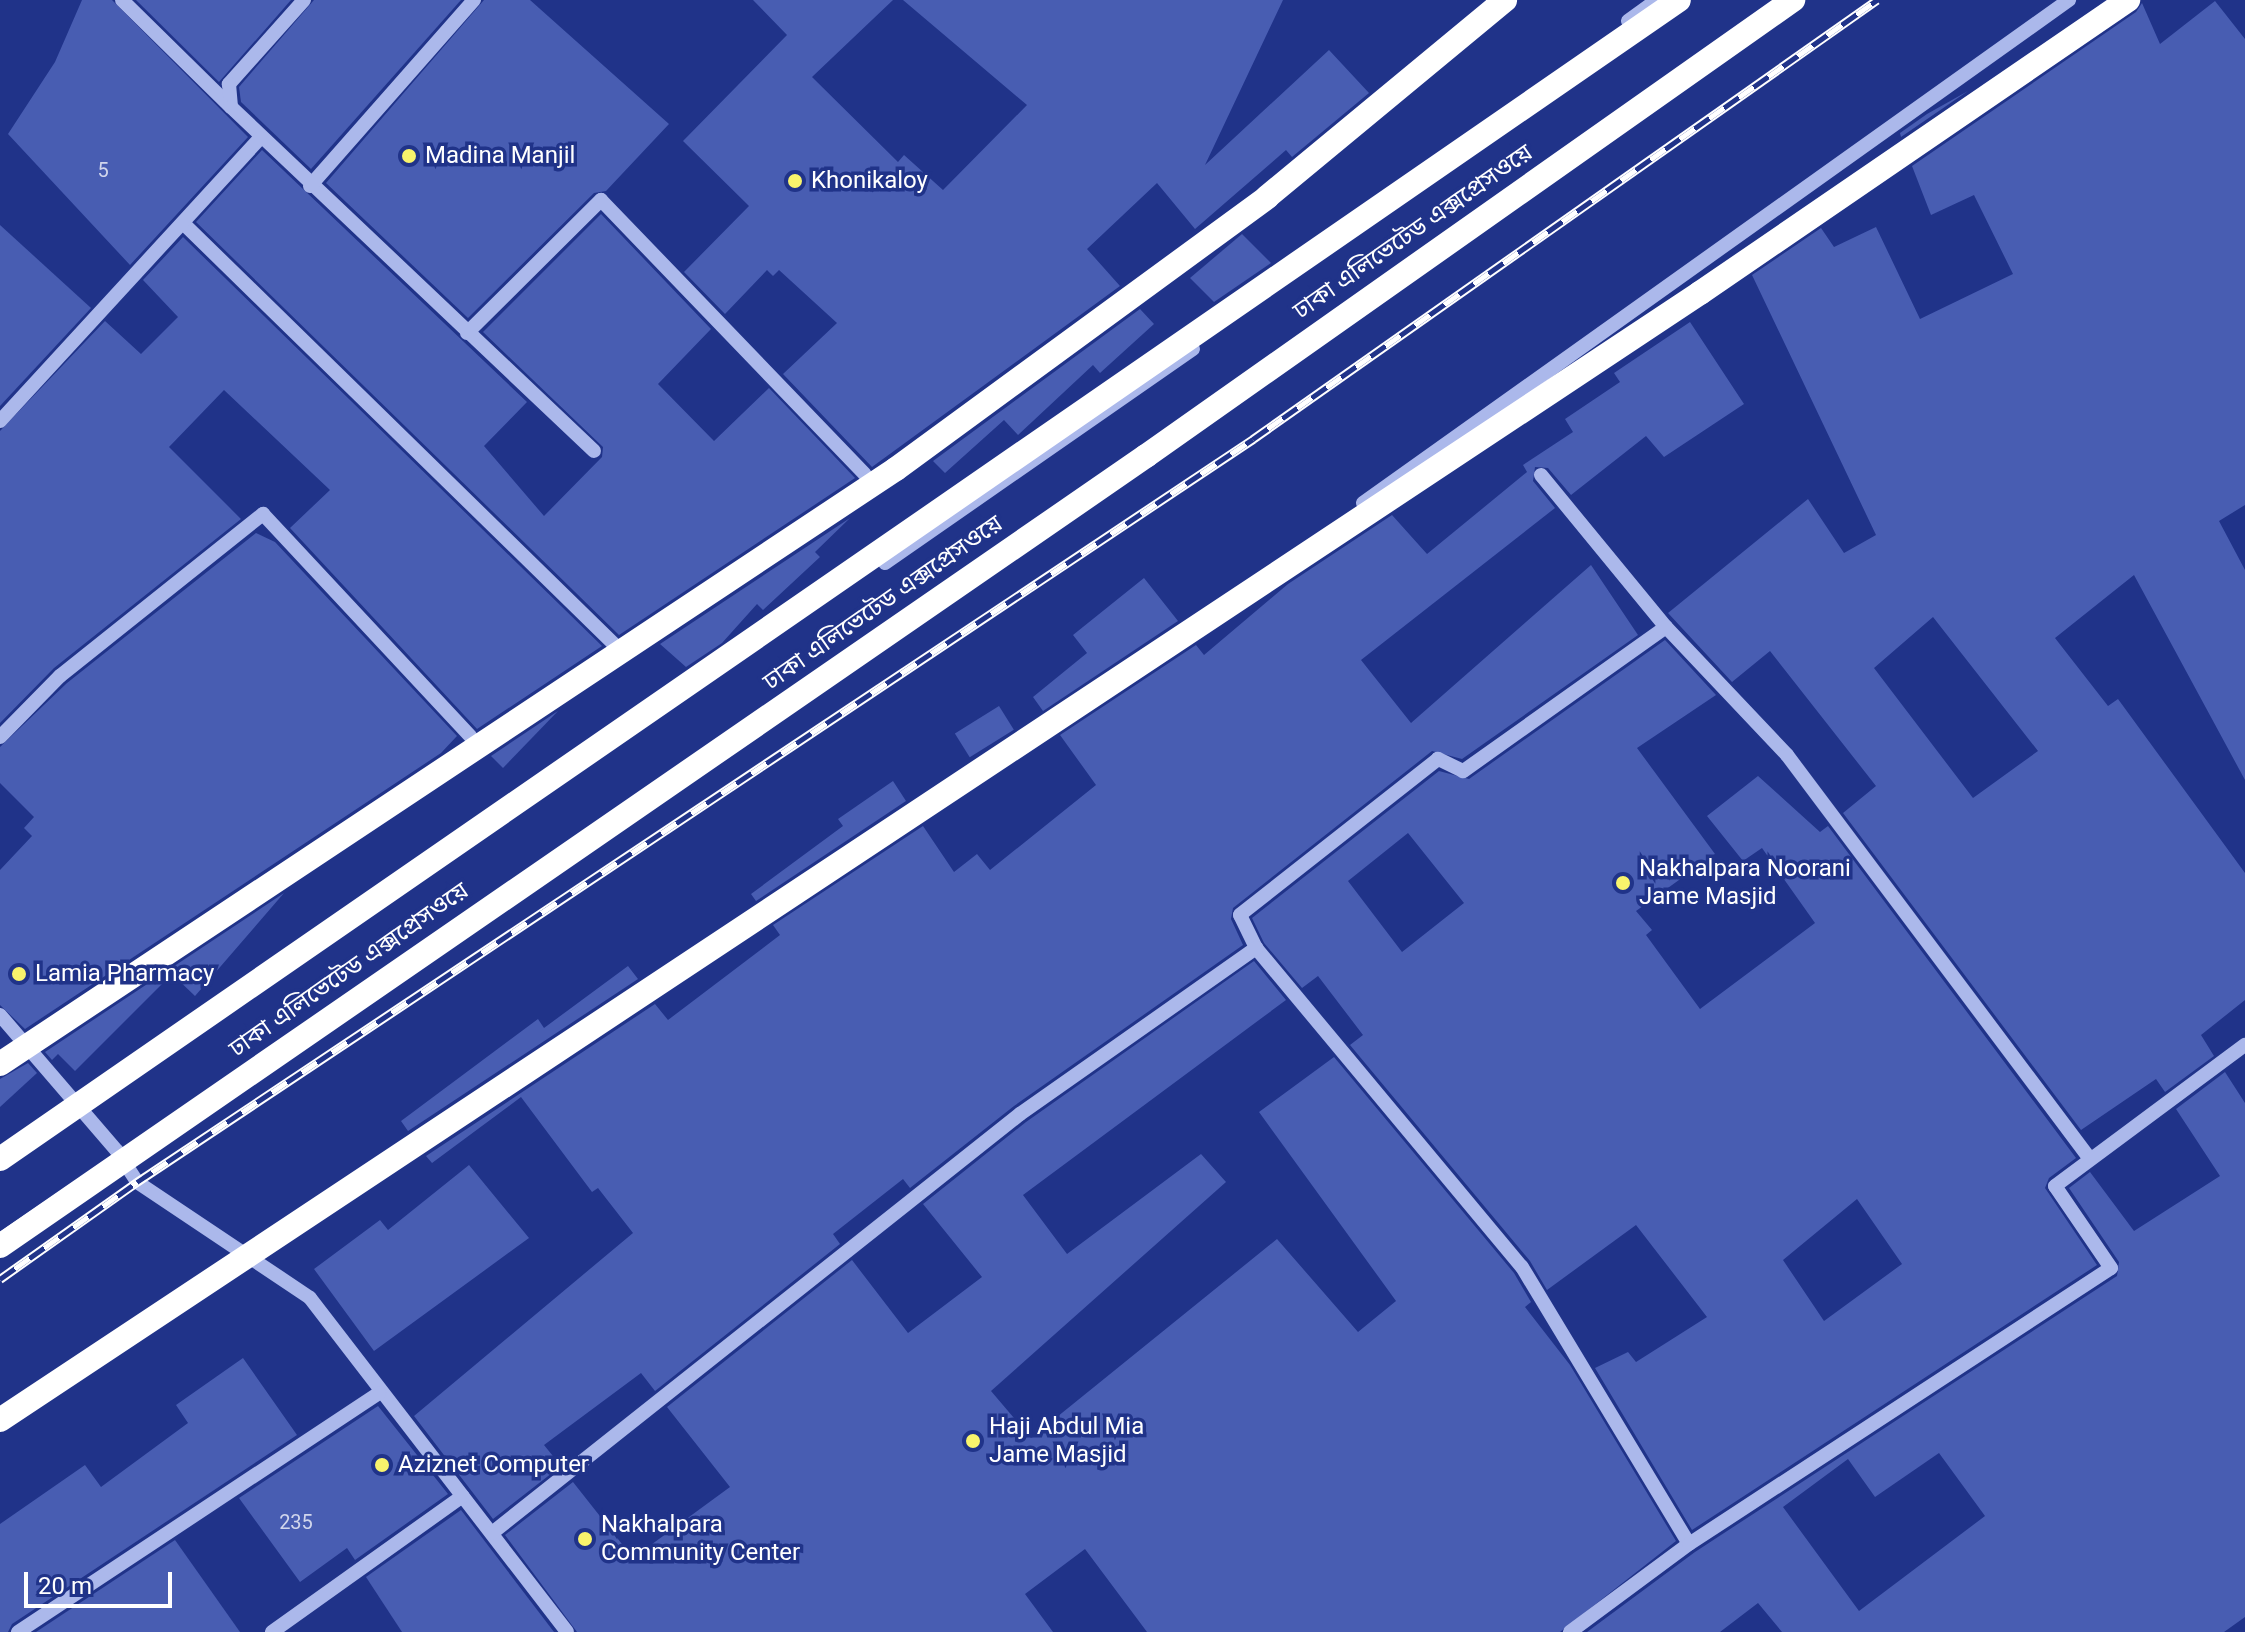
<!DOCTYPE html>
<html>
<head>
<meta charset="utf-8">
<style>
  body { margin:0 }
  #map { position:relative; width:2245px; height:1632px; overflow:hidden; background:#203389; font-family:Roboto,"Noto Sans Bengali",sans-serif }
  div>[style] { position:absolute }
  .building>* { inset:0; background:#485db2; transform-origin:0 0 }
  .minor>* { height:14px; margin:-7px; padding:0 7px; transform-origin:7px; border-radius:7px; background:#abb8eb }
  .tram>* { height:2px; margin:-1px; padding:0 1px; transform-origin:1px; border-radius:1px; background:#fff }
  .rail>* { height:9px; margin-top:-4.5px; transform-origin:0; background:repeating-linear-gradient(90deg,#203389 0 18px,#fff 0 36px); box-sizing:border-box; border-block:2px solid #fff }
  .highway-bridge>* { height:24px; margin:-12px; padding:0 12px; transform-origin:12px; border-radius:12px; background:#fff }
  .dots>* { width:22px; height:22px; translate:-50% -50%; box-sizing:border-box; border:4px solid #203389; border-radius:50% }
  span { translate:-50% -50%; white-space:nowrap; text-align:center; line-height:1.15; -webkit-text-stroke:7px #203389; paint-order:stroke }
  .number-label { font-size:20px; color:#d1d6ec }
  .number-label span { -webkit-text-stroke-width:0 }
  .poi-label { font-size:24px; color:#fff }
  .left { translate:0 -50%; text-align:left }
  .street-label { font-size:24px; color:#fff }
  .scale { position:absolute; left:24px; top:1572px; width:148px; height:36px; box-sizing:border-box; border:4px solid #fff; border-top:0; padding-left:10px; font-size:24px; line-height:28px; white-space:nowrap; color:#fff; -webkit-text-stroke:6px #203389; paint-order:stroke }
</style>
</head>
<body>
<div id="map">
  <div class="building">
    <i style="clip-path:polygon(82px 0,112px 0,248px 137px,130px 265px,8px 134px,55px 62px)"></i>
    <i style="clip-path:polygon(136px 0,291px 0,219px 82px)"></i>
    <i style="clip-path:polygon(314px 0,461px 0,311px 169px,241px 102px,239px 87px)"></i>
    <i style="clip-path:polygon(484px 0,530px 0,669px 124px,606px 191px,594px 193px,468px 318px,326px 183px)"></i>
    <i style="clip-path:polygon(753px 0,893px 0,812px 77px,898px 162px,904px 155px,943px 190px,1027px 105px,903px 0,1283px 0,1205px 165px,1329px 50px,1369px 93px,1292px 157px,1286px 150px,1195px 229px,1157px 183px,1087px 249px,1120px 286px,872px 467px,783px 374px,837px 323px,779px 270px,773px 276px,767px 270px,725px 314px,684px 272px,749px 206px,683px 141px,787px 35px)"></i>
    <i style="clip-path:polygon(evenodd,2215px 1px,2245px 39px,2245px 505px,2219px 521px,2245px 570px,2245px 780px,2134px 575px,2055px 638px,2108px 706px,2118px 699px,2245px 873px,2245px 1000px,2201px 1035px,2214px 1056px,2165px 1092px,2156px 1079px,2081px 1130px,1843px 813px,1876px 786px,1770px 651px,1732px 682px,1668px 613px,1808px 499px,1844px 553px,1876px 535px,1752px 275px,1821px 228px,1834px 247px,1876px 227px,1920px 319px,2013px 274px,1974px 195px,1931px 215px,1912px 166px,2136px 12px,2142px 3px,2160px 44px,2215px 1px,1933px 617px,2038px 751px,1973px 798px,1874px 668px,1933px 617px)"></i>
    <i style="clip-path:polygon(1968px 91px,1901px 137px,1900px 133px,1927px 114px)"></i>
    <i style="clip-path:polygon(262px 150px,527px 402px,484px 446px,544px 516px,602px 457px,603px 447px,483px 332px,601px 214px,711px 329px,658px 384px,714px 441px,769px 388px,855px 478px,619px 635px,196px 222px)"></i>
    <i style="clip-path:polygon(0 225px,91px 308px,0 406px)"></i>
    <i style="clip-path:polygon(1242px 234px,1271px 263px,1214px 302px,1190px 278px)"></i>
    <i style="clip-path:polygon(183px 237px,602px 646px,477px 729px,290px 528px,330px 490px,224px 390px,169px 447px,241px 519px,54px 668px,0 723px,0 431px,105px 321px,141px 354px,178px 317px,143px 280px)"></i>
    <i style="clip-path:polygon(1140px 309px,1154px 324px,1100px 373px,1093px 365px,1018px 435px,1004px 420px,945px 473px,933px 461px)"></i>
    <i style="clip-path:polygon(1690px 322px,1744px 404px,1664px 457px,1646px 436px,1571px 495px,1548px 468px,1535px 467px,1533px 481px,1555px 508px,1361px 660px,1411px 723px,1591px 565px,1638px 635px,1462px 759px,1432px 751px,1233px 908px,1231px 919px,1243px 945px,1014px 1106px,910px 1188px,903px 1179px,833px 1234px,840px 1244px,655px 1391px,641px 1373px,544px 1445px,561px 1466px,493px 1519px,414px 1416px,633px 1233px,598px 1188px,592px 1192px,521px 1097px,432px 1163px,426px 1156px,655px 1004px,668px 1020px,780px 935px,773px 925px,923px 826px,954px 872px,977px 854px,990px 870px,1096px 785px,1060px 735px,1196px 645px,1204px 655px,1288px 584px,1392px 515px,1427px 554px,1527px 472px,1523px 465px,1573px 432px,1565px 419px,1620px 382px,1614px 373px)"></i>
    <i style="clip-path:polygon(850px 518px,815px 552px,820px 557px,763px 610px,757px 604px,722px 643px,686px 667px,660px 644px)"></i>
    <i style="clip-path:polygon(256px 533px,275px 542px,457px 736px,441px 753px,25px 1029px,0 1005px,0 870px,32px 836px,24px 828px,34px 817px,0 783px,0 747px,67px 683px)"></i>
    <i style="clip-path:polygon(1144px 578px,1178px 621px,1043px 711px,1033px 697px,1087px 653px,1073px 635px)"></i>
    <i style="clip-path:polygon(evenodd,1665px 640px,1716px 695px,1637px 748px,1715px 854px,1636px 911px,1652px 930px,1646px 935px,1700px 1009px,1815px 923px,1762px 848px,1743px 861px,1707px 816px,1758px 776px,1820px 832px,1828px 826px,2076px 1158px,2049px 1178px,2045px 1188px,2097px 1265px,1692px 1530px,1595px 1368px,1628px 1352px,1636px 1362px,1707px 1317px,1636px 1225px,1547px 1290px,1530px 1261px,1350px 1045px,1363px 1035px,1318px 976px,1302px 988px,1264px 943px,1252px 918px,1439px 771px,1469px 779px,1665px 640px,1408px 833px,1464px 903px,1402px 952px,1348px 881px,1408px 833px,1665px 640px,1857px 1199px,1902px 1264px,1824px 1321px,1783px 1260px,1857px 1199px)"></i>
    <i style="left:999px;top:706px;width:28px;height:52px;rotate:58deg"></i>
    <i style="clip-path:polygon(558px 711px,503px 768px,491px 756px)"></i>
    <i style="clip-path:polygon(893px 781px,906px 801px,756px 901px,751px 894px,843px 826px,838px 819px)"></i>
    <i style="clip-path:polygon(284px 893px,195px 996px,172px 974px,75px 1071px,58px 1054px,52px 1060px,45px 1052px)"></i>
    <i style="clip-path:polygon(1254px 961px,1286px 1000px,1023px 1195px,1067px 1254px,1201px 1154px,1226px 1182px,991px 1391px,1031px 1438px,1277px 1239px,1358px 1332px,1396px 1301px,1259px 1112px,1334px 1057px,1514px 1273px,1531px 1302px,1525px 1307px,1570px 1365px,1676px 1541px,1560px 1632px,1147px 1632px,1085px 1549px,1025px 1594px,1053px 1632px,577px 1632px,505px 1535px,573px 1482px,633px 1558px,730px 1487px,667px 1407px,852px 1260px,908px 1333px,982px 1277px,923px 1204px,1026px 1122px)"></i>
    <i style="clip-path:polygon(628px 966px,638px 979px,408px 1131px,401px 1121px,538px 1019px,544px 1028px)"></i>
    <i style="clip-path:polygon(28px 1063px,37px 1073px,0 1107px,0 1079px)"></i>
    <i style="clip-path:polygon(evenodd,2225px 1072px,2245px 1103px,2245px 1617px,2224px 1632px,1782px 1632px,1758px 1603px,1720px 1632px,1587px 1632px,1695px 1552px,2117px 1276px,2119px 1262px,2069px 1188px,2090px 1172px,2134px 1231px,2220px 1176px,2176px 1109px,2225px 1072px,1939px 1453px,1985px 1516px,1859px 1611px,1783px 1507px,1848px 1459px,1875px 1497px,1939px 1453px)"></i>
    <i style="clip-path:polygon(469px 1165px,529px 1238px,374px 1351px,314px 1269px,380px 1220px,388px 1230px)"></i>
    <i style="clip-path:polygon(243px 1358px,297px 1435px,12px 1624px,8px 1632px,0 1632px,0 1524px,85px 1465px,101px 1487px,188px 1423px,176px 1405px)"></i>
    <i style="clip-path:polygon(378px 1406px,448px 1494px,355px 1560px,347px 1548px,300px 1582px,239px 1498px)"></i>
    <i style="clip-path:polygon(461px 1510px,554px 1632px,402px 1632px,366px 1577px)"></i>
    <i style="clip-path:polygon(175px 1540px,240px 1632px,36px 1632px)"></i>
  </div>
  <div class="minor">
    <i style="left:122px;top:0;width:153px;rotate:44.5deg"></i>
    <i style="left:304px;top:0;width:113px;rotate:131.8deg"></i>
    <i style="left:229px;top:84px;width:23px;rotate:85deg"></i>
    <i style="left:231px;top:107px;width:500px;rotate:43.46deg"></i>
    <i style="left:1628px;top:21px;width:36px;rotate:-36deg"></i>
    <i style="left:310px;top:186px;width:248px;rotate:-48.6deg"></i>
    <i style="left:185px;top:225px;width:602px;rotate:44.33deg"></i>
    <i style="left:467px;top:333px;width:189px;rotate:-44.8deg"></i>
    <i style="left:601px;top:200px;width:380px;rotate:46.1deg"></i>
    <i style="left:0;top:421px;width:384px;rotate:-47.4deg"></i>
    <i style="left:1541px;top:475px;width:197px;rotate:50.6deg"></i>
    <i style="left:1666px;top:627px;width:176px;rotate:46.6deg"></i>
    <i style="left:1787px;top:755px;width:505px;rotate:53.13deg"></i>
    <i style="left:1363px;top:503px;width:867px;rotate:-35.47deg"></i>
    <i style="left:885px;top:563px;width:375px;rotate:-34.8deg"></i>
    <i style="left:1666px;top:627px;width:249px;rotate:144.6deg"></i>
    <i style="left:1463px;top:771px;width:28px;rotate:-154deg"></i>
    <i style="left:1438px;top:759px;width:252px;rotate:141.8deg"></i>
    <i style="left:1240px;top:915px;width:37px;rotate:64deg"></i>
    <i style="left:1256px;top:948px;width:415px;rotate:50.2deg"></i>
    <i style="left:1522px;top:1267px;width:323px;rotate:58.9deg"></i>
    <i style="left:0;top:737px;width:86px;rotate:-45.5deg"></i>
    <i style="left:60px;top:676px;width:260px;rotate:-38.6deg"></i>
    <i style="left:263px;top:514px;width:304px;rotate:47deg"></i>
    <i style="left:0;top:1015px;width:179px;rotate:49.3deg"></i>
    <i style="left:117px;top:1151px;width:37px;rotate:57deg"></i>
    <i style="left:137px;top:1182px;width:208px;rotate:33.8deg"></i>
    <i style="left:310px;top:1298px;width:421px;rotate:52.4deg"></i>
    <i style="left:492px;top:1533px;width:674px;rotate:-38.43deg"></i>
    <i style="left:1020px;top:1114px;width:289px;rotate:-35.1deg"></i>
    <i style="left:18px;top:1632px;width:433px;rotate:-33.5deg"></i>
    <i style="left:272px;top:1632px;width:234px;rotate:-35.5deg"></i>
    <i style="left:1570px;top:1632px;width:148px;rotate:-36.5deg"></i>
    <i style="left:1689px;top:1544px;width:504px;rotate:-33.19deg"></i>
    <i style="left:2111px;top:1268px;width:99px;rotate:-124.3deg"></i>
    <i style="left:2055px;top:1186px;width:237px;rotate:-36.6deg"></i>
  </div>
  <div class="tram">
    <i style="left:0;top:1233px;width:1483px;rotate:-34.28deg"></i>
    <i style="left:1225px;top:398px;width:693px;rotate:-35.07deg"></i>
  </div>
  <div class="rail">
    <i style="left:0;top:1279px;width:168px;rotate:-35.3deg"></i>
    <i style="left:137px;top:1182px;width:1341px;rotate:-33.65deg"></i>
    <i style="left:1253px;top:439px;width:763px;rotate:-35.13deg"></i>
  </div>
  <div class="highway-bridge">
    <i style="left:0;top:1064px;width:1076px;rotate:-33.59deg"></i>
    <i style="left:896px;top:469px;width:460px;rotate:-36.2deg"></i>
    <i style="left:1267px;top:197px;width:309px;rotate:-39.6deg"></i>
    <i style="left:0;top:1159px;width:2040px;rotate:-34.62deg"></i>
    <i style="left:0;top:1246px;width:1392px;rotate:-34.58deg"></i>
    <i style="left:1146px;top:456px;width:792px;rotate:-35.18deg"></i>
    <i style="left:0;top:1420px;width:2040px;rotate:-33.54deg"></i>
    <i style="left:1700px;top:293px;width:519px;rotate:-34.39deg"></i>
  </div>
  <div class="dots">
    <i style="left:409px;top:156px;background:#f8f36c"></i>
    <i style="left:795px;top:181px;background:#f8f36c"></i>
    <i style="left:1623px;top:883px;background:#f8f36c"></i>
    <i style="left:19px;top:974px;background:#f8f36c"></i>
    <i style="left:973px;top:1441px;background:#f8f36c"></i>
    <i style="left:382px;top:1465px;background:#f8f36c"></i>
    <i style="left:585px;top:1539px;background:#f8f36c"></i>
  </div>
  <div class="number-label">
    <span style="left:103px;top:170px">5</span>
    <span style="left:296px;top:1522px">235</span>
  </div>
  <div class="poi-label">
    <span class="left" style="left:425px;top:156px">Madina Manjil</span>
    <span class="left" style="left:811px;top:181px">Khonikaloy</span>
    <span class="left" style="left:1639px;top:883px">Nakhalpara Noorani<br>Jame Masjid</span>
    <span class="left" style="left:35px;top:974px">Lamia Pharmacy</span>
    <span class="left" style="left:989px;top:1441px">Haji Abdul Mia<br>Jame Masjid</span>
    <span class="left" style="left:398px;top:1465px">Aziznet Computer</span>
    <span class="left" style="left:601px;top:1539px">Nakhalpara<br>Community Center</span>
  </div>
  <div class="street-label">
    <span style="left:1413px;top:232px;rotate:-35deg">ঢাকা এলিভেটেড এক্সপ্রেসওয়ে</span>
    <span style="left:883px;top:603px;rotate:-35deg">ঢাকা এলিভেটেড এক্সপ্রেসওয়ে</span>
    <span style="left:349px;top:970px;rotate:-35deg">ঢাকা এলিভেটেড এক্সপ্রেসওয়ে</span>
  </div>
  <div class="scale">20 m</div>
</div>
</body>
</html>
